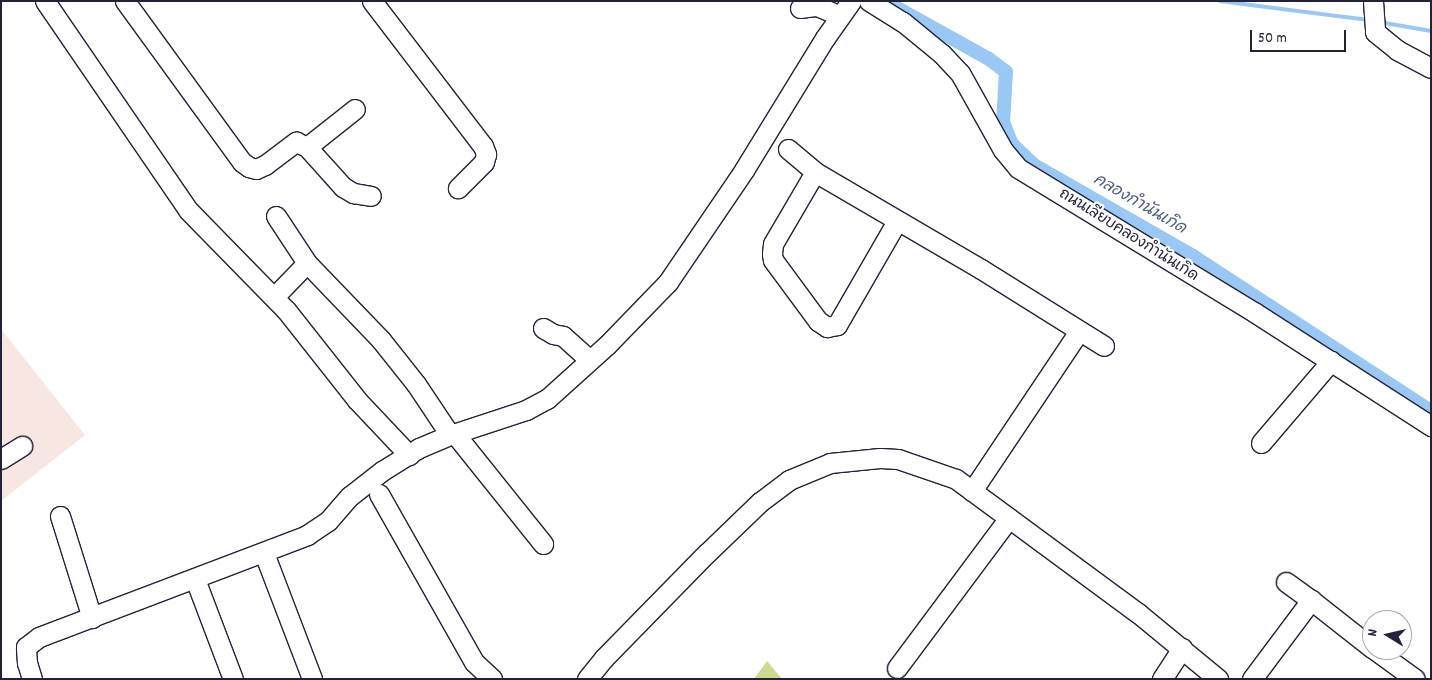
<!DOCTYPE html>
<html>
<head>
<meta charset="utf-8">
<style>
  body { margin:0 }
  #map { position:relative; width:1432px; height:680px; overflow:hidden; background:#fff; font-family:Dekko,"Playpen Sans Thai",sans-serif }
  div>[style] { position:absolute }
  .built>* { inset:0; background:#f8e6e3 }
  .green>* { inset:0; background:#cbdb8e }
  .stream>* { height:4px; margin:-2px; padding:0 2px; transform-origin:2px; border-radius:2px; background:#99c8f4 }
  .canal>* { height:14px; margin:-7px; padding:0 7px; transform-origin:7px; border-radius:7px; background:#99c8f4 }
  .roads { filter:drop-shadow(1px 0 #22223b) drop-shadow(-1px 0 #22223b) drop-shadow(0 1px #22223b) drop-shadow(0 -1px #22223b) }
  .minor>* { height:19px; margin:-9.5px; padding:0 9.5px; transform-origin:9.5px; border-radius:9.5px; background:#fff }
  span { translate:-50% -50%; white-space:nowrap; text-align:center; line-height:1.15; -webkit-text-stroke:4.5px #fff; paint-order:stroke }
  .street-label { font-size:15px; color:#22223b }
  .water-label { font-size:16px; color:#4c5c7c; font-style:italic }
  .frame { position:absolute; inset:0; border:2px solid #22223b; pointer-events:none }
  .north { position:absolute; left:1362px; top:610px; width:50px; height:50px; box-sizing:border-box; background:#fff; border:1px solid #a7a7b1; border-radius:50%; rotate:279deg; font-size:14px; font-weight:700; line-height:20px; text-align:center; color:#22223b }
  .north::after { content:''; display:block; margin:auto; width:18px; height:22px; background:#22223b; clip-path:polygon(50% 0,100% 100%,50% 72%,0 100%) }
  .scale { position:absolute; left:1250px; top:30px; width:96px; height:22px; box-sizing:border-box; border:2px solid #22223b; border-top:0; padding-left:6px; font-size:15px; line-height:18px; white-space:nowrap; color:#22223b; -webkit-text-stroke:4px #fff; paint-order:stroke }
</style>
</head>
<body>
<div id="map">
  <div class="built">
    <i style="clip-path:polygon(1px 329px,85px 435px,1px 501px)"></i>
  </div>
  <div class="green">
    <i style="clip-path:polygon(767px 661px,782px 679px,754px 679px)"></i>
  </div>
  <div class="stream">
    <i style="left:1220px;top:1px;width:150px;rotate:7.3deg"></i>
    <i style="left:1379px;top:22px;width:53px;rotate:9.8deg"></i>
  </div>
  <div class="canal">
    <i style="left:890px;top:4px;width:113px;rotate:29.1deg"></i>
    <i style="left:989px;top:59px;width:21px;rotate:37deg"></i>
    <i style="left:1006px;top:72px;width:50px;rotate:93.4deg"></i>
    <i style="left:1003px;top:122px;width:24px;rotate:68deg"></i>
    <i style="left:1012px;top:144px;width:30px;rotate:44deg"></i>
    <i style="left:1034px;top:165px;width:183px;rotate:29.8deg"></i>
    <i style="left:1193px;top:256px;width:284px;rotate:33.1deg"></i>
  </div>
  <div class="roads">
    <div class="minor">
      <i style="left:45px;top:1px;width:253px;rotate:55.6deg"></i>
      <i style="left:188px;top:210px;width:140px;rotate:45.6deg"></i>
      <i style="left:286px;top:310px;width:115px;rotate:51.7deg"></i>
      <i style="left:357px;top:400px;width:76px;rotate:46.6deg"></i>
      <i style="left:125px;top:1px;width:199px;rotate:54deg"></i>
      <i style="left:242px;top:162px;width:9px;rotate:36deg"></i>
      <i style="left:249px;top:167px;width:7px;rotate:16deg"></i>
      <i style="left:256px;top:169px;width:10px;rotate:-24deg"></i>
      <i style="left:265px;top:165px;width:39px;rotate:-37deg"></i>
      <i style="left:296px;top:142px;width:12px;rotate:24deg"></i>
      <i style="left:307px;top:147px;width:54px;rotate:48deg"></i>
      <i style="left:343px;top:187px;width:12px;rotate:31deg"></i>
      <i style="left:353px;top:193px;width:18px;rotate:9deg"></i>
      <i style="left:372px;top:1px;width:183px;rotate:52.6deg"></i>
      <i style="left:483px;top:146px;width:9px;rotate:69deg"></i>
      <i style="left:486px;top:154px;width:8px;rotate:104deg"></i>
      <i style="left:484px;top:162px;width:37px;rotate:135deg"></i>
      <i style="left:869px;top:1px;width:40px;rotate:32deg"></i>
      <i style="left:903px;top:22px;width:50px;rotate:39.4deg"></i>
      <i style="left:942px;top:54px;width:26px;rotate:47deg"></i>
      <i style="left:960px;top:73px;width:88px;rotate:60.8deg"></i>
      <i style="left:1003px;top:150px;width:23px;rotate:50deg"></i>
      <i style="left:1018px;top:168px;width:276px;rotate:31.4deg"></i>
      <i style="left:1254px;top:312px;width:211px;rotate:32.8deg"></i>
      <i style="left:1373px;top:1px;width:31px;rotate:86deg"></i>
      <i style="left:1375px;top:32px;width:28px;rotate:39deg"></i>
      <i style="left:1397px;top:50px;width:38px;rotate:28deg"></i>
      <i style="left:800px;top:8px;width:17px;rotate:-7deg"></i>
      <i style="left:817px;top:6px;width:25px;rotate:23deg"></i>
      <i style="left:307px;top:147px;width:61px;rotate:-38.4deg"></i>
      <i style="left:788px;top:149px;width:35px;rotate:40deg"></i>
      <i style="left:815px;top:172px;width:192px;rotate:30.3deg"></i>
      <i style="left:981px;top:269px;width:145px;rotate:32deg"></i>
      <i style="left:815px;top:172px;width:83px;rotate:120.3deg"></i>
      <i style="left:773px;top:244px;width:10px;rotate:96deg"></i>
      <i style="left:772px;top:254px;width:6px;rotate:81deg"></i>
      <i style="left:773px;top:260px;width:76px;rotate:53.6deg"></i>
      <i style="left:818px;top:321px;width:11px;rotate:34deg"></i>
      <i style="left:827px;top:327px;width:10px;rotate:-11deg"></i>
      <i style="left:837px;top:325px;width:120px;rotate:-60deg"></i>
      <i style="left:276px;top:216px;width:56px;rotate:56.6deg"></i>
      <i style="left:307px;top:263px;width:107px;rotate:46.1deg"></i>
      <i style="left:381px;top:340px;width:56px;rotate:51.5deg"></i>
      <i style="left:416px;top:384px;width:61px;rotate:56.3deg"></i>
      <i style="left:274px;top:297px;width:47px;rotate:-45.9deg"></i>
      <i style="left:543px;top:328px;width:12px;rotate:31deg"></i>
      <i style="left:553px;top:334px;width:10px;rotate:11deg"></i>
      <i style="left:563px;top:336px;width:36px;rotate:42deg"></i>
      <i style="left:455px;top:434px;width:141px;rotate:51.3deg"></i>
      <i style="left:1261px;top:443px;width:108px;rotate:-49.5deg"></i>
      <i style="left:1px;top:459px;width:25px;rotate:-32deg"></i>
      <i style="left:972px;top:491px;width:192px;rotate:-56.2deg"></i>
      <i style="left:379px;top:494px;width:193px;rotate:60.5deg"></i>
      <i style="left:474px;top:662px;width:25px;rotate:43deg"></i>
      <i style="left:60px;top:516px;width:107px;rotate:72.6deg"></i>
      <i style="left:264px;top:553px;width:135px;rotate:69.1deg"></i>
      <i style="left:195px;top:579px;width:107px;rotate:69.2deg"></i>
      <i style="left:1286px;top:582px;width:31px;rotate:36deg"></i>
      <i style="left:1375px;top:650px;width:49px;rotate:35.9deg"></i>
      <i style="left:897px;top:668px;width:187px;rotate:-53.3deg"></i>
      <i style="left:32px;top:679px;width:17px;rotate:-107deg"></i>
      <i style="left:27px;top:663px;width:16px;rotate:-94deg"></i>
      <i style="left:26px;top:647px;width:16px;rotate:-38deg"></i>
      <i style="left:39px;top:637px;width:287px;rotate:-20.8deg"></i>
      <i style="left:307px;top:535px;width:25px;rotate:-34deg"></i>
      <i style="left:328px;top:521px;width:33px;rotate:-49deg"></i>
      <i style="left:350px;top:496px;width:41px;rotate:-38deg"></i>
      <i style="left:382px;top:471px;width:44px;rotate:-31.9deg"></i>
      <i style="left:419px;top:448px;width:34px;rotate:-23deg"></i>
      <i style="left:450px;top:435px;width:80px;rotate:-18.2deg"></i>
      <i style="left:526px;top:410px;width:24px;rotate:-28deg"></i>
      <i style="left:547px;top:399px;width:81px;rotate:-42deg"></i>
      <i style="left:607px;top:345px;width:88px;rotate:-45.9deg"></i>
      <i style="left:668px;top:282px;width:135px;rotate:-55.8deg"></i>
      <i style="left:744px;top:170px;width:155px;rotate:-58.5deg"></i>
      <i style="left:825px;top:38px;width:45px;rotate:-54.9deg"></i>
      <i style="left:587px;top:679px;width:27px;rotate:-51deg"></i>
      <i style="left:604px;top:658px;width:147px;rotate:-45.6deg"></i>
      <i style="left:707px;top:553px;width:74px;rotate:-43.9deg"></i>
      <i style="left:760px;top:502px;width:36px;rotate:-37deg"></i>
      <i style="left:789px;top:480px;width:44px;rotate:-22.5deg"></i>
      <i style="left:830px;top:463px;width:50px;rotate:-5.7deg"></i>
      <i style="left:880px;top:458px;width:18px;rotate:3deg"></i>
      <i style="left:898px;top:459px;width:61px;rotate:19deg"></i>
      <i style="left:956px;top:479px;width:226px;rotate:36.4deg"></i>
      <i style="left:1138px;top:613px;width:104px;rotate:39.5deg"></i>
      <i style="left:1162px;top:679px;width:37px;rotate:-57deg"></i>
      <i style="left:1252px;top:679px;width:99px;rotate:-53.2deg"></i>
      <i style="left:1311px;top:600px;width:78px;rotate:38.2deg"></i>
    </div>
  </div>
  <div class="street-label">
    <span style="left:1128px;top:236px;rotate:32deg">ถนนเลียบคลองกำนันเกิด</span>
  </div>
  <div class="water-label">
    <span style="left:1139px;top:205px;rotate:30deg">คลองกำนันเกิด</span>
  </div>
  <div class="frame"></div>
  <div class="north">N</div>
  <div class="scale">50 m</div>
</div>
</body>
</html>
